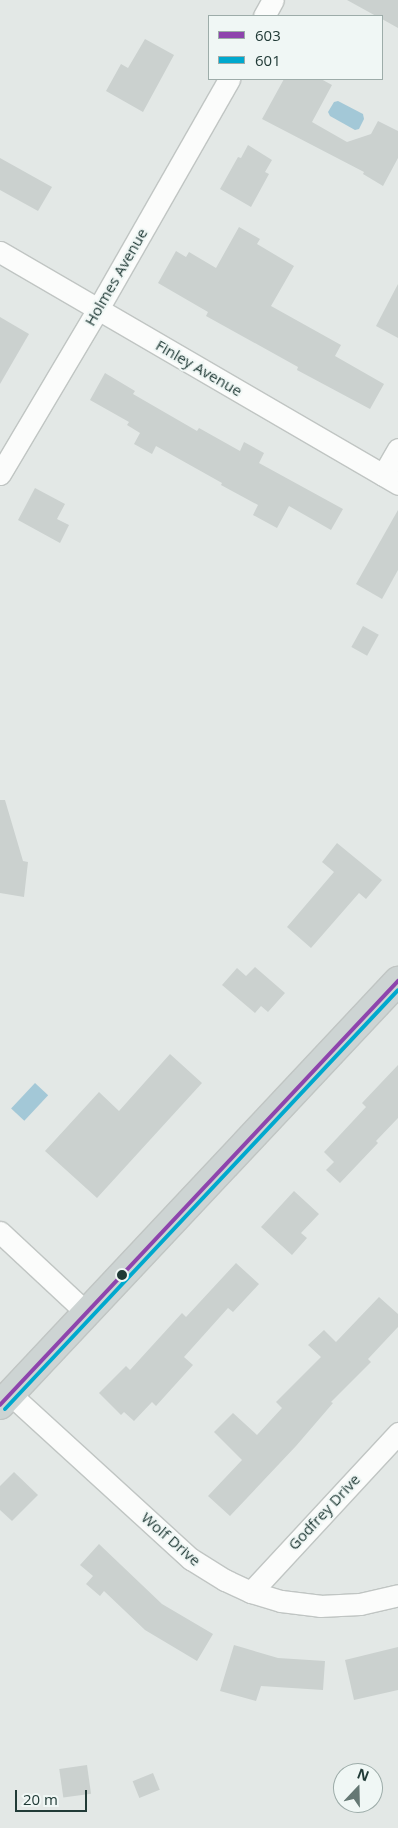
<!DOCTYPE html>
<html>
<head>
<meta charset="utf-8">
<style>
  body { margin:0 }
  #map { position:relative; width:398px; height:1828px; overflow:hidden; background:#e3e8e6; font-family:"Open Sans",sans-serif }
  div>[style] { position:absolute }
  .water>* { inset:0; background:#a3c8d7; transform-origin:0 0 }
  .building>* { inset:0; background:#cbd1cf; transform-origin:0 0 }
  .roads { filter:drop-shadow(1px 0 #c0c5c3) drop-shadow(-1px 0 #c0c5c3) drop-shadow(0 1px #c0c5c3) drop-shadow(0 -1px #c0c5c3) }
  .street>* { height:21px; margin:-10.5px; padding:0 10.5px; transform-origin:10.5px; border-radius:10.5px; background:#fbfcfb }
  .primary>* { height:28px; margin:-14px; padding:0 14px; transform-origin:14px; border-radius:14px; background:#cdd4d3 }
  .bus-1>* { height:4px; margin:-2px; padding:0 2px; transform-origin:2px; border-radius:2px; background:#8e44ad }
  .bus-2>* { height:4px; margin:-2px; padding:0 2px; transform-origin:2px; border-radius:2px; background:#00a9ce }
  .dots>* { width:14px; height:14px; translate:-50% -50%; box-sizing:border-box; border:2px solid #f0f7f5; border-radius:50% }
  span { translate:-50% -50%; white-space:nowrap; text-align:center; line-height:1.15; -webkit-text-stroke:4px #f0f7f5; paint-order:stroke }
  .street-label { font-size:15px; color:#213b37 }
  .legend { position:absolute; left:208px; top:15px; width:175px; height:65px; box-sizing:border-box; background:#f0f7f5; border:1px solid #9daca9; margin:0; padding:6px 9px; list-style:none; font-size:15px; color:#213b37 }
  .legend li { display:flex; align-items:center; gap:10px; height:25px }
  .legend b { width:25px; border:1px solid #9daca9 }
  .north { position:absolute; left:333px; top:1763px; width:50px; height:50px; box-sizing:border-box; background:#f0f7f5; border:1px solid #9daca9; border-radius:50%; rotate:21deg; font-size:14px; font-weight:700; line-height:20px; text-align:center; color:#213b37 }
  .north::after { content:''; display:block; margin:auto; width:18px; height:22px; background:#657874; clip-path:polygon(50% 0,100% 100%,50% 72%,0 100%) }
  .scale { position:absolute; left:15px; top:1790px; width:72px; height:22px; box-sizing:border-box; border:2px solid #213b37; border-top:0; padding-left:6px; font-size:15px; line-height:18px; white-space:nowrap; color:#213b37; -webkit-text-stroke:4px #f0f7f5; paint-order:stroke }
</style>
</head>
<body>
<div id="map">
  <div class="water">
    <i style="clip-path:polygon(338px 101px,363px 114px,364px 119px,359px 129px,355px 130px,330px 116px,328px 112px,334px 102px)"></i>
    <i style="left:35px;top:1083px;width:18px;height:35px;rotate:43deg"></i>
  </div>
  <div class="building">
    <i style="clip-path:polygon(347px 0,398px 0,398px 28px,382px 19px,382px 16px,376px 16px)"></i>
    <i style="clip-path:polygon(145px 39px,174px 55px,143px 112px,106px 91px,121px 64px,128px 68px)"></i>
    <i style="clip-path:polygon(284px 79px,321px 79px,332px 85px,312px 122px,347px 142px,371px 134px,378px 121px,398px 131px,398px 158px,383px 186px,363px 174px,364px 172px,262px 119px)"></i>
    <i style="clip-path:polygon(248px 145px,272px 160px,265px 172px,269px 174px,251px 207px,220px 189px,238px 157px,241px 158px)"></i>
    <i style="clip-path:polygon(0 158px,52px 187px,38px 211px,0 190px)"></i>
    <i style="clip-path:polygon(239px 227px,260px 239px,257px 244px,294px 266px,271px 306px,341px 345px,335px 356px,384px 384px,370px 409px,297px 370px,298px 367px,206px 316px,208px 312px,158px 283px,176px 251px,186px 257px,189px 252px,216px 268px)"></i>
    <i style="clip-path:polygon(398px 284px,398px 338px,376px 326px)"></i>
    <i style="clip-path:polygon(0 317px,29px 334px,0 384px)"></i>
    <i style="clip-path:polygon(105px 373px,135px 391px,133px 394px,197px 431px,199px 428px,240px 451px,244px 442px,264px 453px,259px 463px,343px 509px,331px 530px,289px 506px,277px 528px,253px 515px,258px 505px,221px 485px,222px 483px,156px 446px,152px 454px,134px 444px,140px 433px,127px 425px,129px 422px,90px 400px)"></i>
    <i style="clip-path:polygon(35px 488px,65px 504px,57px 519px,69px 525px,60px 543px,18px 520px)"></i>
    <i style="clip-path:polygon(398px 510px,398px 570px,382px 599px,356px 584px)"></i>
    <i style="left:363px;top:626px;width:18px;height:24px;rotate:29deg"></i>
    <i style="clip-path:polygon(0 800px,5px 800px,23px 861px,28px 862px,24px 897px,0 893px)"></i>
    <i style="clip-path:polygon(337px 843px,382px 880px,366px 899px,359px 893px,311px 948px,287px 927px,334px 872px,322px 862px)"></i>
    <i style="clip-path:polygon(255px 967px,285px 993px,268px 1012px,261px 1006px,255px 1013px,222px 985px,237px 968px,246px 976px)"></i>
    <i style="clip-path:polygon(170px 1054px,202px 1083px,97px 1198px,45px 1151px,99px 1092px,119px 1111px)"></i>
    <i style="clip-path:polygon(398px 1065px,398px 1118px,376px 1141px,378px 1143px,340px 1183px,326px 1170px,334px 1162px,324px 1152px,366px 1107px,362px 1103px)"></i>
    <i style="clip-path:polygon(294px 1191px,319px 1214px,301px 1233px,307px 1238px,292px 1255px,261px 1227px)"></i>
    <i style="clip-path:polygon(236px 1263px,259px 1284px,233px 1312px,228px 1308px,184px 1357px,193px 1365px,156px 1406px,152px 1402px,134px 1421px,124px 1412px,121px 1415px,99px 1393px,126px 1366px,130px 1370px,182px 1313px,186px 1317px)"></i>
    <i style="clip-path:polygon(379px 1297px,398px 1314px,398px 1327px,368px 1359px,371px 1362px,331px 1402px,333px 1403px,296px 1446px,230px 1516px,208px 1496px,242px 1460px,214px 1432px,233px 1413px,257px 1435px,282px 1408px,276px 1402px,321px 1357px,308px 1345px,324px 1330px,336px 1342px)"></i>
    <i style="clip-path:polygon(14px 1472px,38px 1495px,12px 1521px,0 1510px,0 1486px)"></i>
    <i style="clip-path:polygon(99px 1544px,162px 1604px,213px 1634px,197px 1661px,145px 1630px,104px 1591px,100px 1596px,86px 1584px,93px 1576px,80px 1565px)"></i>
    <i style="clip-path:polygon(234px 1645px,278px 1658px,325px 1661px,323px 1690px,261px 1686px,256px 1701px,220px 1691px)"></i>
    <i style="clip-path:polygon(398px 1647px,398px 1690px,354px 1700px,345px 1660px)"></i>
    <i style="left:87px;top:1765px;width:29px;height:28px;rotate:82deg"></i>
    <i style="left:153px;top:1773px;width:18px;height:22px;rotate:68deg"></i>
  </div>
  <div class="roads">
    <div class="street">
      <i style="left:264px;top:16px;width:18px;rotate:-61deg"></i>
      <i style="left:0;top:252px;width:461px;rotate:30.2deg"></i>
      <i style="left:0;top:474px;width:192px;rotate:-59.3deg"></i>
      <i style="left:98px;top:309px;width:265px;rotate:-60.3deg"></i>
      <i style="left:383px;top:475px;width:30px;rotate:-60deg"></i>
      <i style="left:0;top:1232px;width:119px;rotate:43deg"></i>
      <i style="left:10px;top:1394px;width:245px;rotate:42.4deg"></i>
      <i style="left:191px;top:1559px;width:40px;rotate:32deg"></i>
      <i style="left:225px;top:1580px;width:29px;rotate:25deg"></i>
      <i style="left:251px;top:1592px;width:31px;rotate:17deg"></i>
      <i style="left:281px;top:1601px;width:39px;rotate:7deg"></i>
      <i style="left:320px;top:1606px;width:40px;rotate:-2.9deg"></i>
      <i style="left:360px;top:1604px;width:39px;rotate:-13deg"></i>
      <i style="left:251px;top:1592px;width:217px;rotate:-47.2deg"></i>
    </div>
    <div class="primary">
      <i style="left:0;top:1405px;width:582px;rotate:-46.81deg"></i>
    </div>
  </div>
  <div class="bus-1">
    <i style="left:0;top:1405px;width:582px;rotate:-46.81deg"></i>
  </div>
  <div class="bus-2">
    <i style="left:5px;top:1409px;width:574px;rotate:-46.83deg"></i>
  </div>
  <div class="dots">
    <i style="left:122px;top:1275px;background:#213b37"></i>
  </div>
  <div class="street-label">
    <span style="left:116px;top:277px;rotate:-60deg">Holmes Avenue</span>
    <span style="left:199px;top:368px;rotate:30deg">Finley Avenue</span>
    <span style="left:324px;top:1512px;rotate:-47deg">Godfrey Drive</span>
    <span style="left:171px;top:1539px;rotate:41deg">Wolf Drive</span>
  </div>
  <ul class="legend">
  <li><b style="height:6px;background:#8e44ad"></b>603</li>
  <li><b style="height:6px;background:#00a9ce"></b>601</li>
  </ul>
  <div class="north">N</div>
  <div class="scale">20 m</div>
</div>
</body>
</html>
